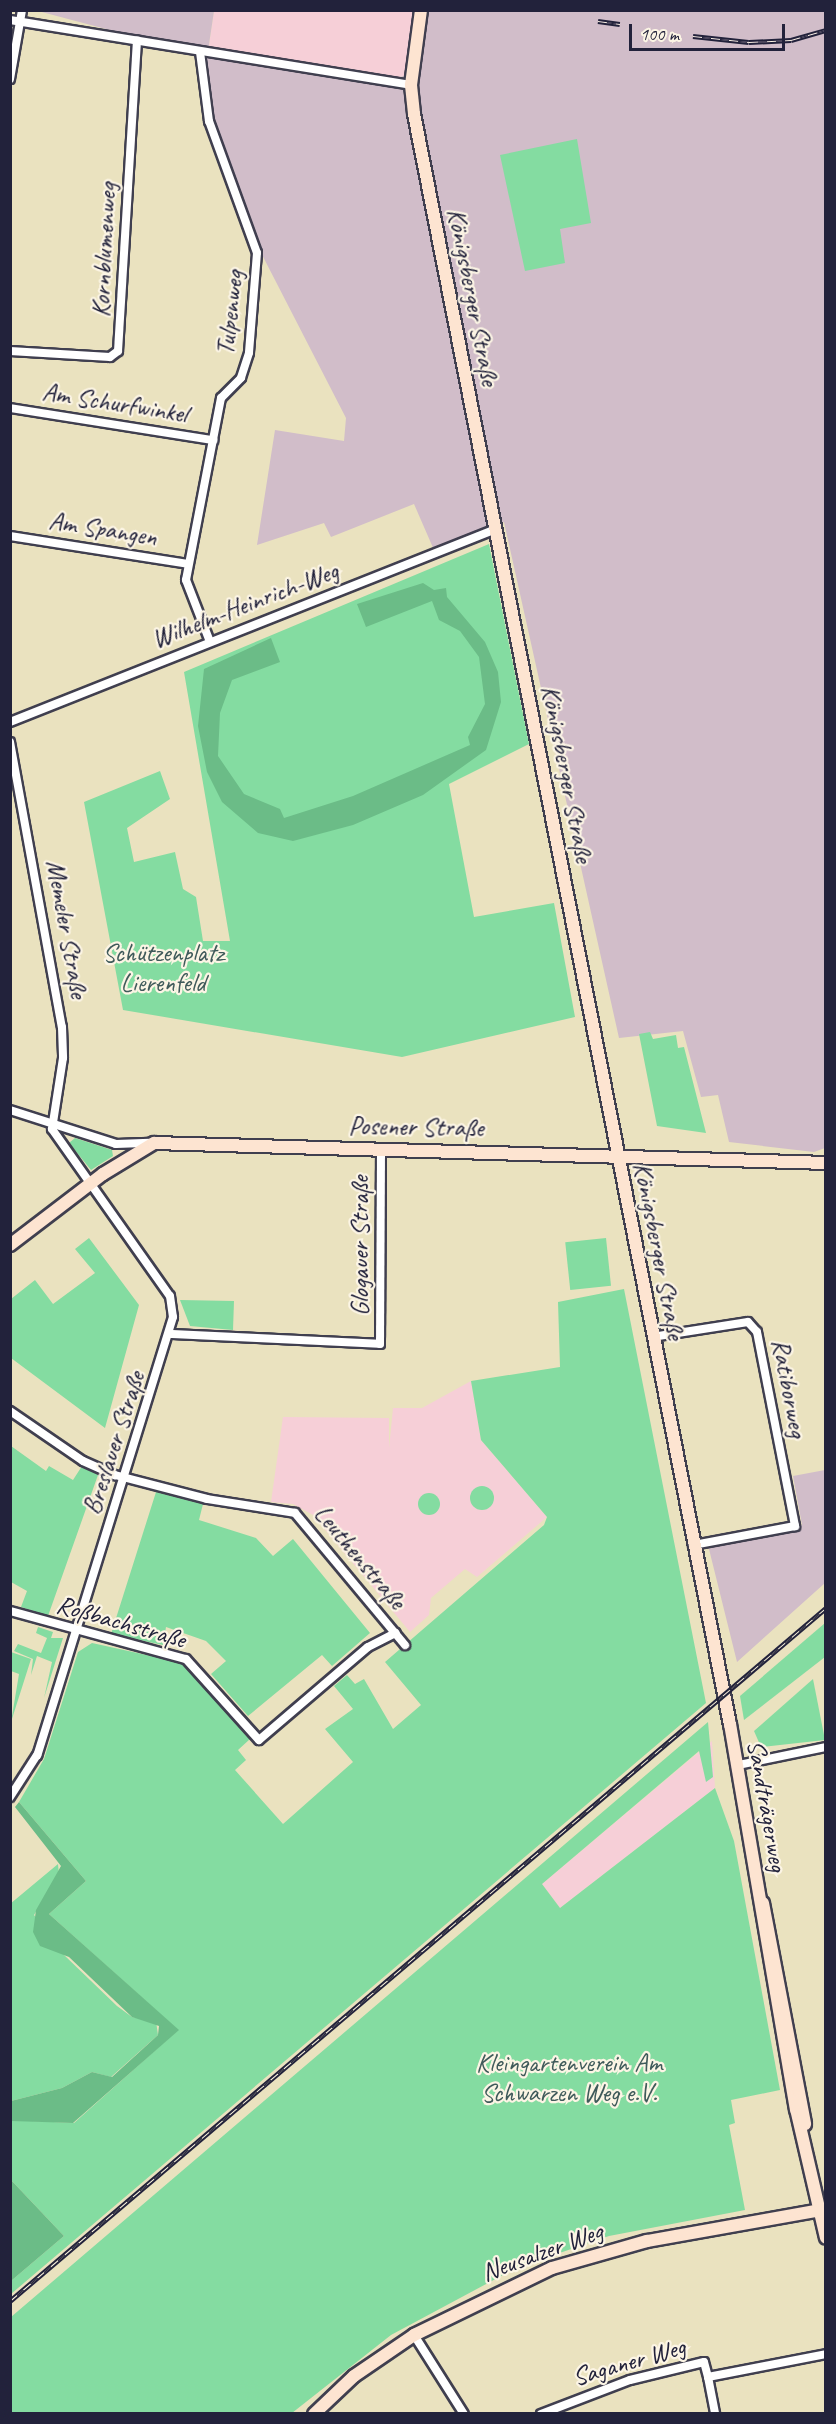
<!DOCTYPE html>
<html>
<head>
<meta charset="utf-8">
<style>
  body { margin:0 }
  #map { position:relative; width:836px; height:2424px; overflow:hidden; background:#eae2bf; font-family:Caveat,sans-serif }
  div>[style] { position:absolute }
  .built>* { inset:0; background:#f6cfd7 }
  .industrial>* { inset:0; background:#d1bdc9 }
  .green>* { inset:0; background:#84dca1; transform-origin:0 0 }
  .round { border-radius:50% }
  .forest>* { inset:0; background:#6bbc87 }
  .roads { filter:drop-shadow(2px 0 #403f4f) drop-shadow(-2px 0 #403f4f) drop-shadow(0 2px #403f4f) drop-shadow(0 -2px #403f4f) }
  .street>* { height:8px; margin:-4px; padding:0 4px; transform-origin:4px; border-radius:4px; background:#fff }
  .secondary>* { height:12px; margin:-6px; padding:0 6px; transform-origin:6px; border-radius:6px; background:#fde4d1 }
  .rail>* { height:5px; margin-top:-2.5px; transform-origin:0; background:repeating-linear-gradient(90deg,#fcf5e5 0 9px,#22223b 0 18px); box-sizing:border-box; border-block:2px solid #22223b }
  span { translate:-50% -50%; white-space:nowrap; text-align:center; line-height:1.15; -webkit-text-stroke:4.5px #fcf5e5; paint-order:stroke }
  .street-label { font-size:26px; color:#22223b }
  .park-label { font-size:26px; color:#3f5a5a }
  .frame { position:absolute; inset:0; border:12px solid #22223b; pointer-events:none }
  .scale { position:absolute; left:629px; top:24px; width:156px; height:27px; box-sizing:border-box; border:3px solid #22223b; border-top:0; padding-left:8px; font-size:18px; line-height:21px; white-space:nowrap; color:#22223b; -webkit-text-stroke:4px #fcf5e5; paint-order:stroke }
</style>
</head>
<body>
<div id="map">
  <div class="built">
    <i style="clip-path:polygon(214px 11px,416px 11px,406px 75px,389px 81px,208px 52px)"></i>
    <i style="clip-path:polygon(471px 1381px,481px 1440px,547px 1517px,477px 1577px,465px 1569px,431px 1598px,429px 1615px,410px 1632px,313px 1515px,293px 1504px,271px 1502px,283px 1417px,389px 1418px,389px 1448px,393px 1408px,422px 1408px)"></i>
    <i style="clip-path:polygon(712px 1741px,715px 1788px,560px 1908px,542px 1884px)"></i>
  </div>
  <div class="industrial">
    <i style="clip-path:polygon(38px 11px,214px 11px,208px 51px,389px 81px,406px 75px,416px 11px,825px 11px,825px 1148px,814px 1152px,729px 1142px,718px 1095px,701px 1097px,683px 1031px,619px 1038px,504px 522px,434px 550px,414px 504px,331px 537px,324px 523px,257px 545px,275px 430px,344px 441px,346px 418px,257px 245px,215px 138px,200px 54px)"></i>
    <i style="clip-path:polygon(825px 1470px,825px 1583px,737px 1662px,707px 1541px,802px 1525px,793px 1476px)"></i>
  </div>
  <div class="green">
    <i style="clip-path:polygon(577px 139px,591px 223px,560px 229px,565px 263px,525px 271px,500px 155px)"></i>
    <i style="clip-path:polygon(489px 544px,529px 744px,449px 784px,474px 917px,554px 903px,575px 1017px,402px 1057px,123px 1010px,84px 802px,160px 771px,170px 799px,127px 828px,134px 862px,175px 852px,183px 889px,196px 897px,203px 941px,230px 941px,184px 672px)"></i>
    <i style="clip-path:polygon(650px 1032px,653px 1039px,676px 1035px,678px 1048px,684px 1047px,706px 1133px,657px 1126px,639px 1034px)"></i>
    <i style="clip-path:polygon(75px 1138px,112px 1150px,113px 1156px,91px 1170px,69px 1143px)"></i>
    <i style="clip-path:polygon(89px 1238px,139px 1305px,105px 1428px,11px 1358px,11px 1299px,35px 1280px,53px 1304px,95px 1273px,75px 1249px)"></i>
    <i style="left:606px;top:1238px;width:48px;height:41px;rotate:84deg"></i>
    <i style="clip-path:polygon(624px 1289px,706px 1703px,11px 2294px,11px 2281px,64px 2236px,11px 2180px,11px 2120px,74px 2123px,178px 2030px,49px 1914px,86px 1881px,19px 1802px,44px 1759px,78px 1652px,92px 1643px,183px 1663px,250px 1739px,238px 1750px,246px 1760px,235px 1770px,283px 1824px,353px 1762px,325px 1729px,353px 1709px,334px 1686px,347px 1675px,355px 1684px,364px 1679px,393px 1729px,421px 1705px,385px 1662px,544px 1525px,547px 1517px,481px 1440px,471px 1381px,560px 1367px,558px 1302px)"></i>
    <i style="clip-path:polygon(180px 1300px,234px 1301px,233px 1330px,190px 1326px)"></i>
    <i style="clip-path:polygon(11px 1446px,46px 1471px,49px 1466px,73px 1480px,82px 1466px,98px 1475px,48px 1616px,21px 1607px,27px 1591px,11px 1582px)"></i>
    <i class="round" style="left:470px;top:1486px;width:24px;height:24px"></i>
    <i style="clip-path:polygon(156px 1492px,203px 1504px,199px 1520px,256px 1538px,273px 1556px,293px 1539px,370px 1633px,332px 1666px,322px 1655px,248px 1716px,211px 1674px,226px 1661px,206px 1641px,166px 1627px,163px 1645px,111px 1634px)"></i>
    <i class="round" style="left:418px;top:1493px;width:22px;height:22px"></i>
    <i style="clip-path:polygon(825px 1623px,825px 1657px,744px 1720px,740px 1696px)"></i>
    <i style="clip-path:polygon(38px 1627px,53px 1632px,51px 1638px,63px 1638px,44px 1698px,52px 1662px,37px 1656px,31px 1675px,33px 1659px,14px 1651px,18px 1644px,41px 1653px,47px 1638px,36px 1633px)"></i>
    <i style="clip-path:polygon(11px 1652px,31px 1659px,11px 1722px,19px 1674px,11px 1671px)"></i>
    <i style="clip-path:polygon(813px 1679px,825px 1740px,761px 1747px,754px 1731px)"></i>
    <i style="clip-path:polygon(708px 1722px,713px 1777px,706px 1782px,699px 1751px,542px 1884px,560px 1908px,715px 1788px,734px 1841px,780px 2090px,731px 2100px,735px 2123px,729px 2125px,745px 2210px,609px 2236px,516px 2268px,391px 2335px,292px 2413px,11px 2413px,11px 2317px)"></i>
    <i style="clip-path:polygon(58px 1864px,59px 1875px,34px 1915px,63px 1954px,117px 2006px,132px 2017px,156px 2021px,158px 2035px,111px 2077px,92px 2072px,62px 2088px,11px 2101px,10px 1904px)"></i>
  </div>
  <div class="forest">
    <i style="clip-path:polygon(423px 583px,434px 590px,446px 588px,447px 597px,485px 642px,498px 672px,501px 702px,486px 750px,423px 795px,353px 825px,293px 841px,258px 833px,222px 802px,207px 772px,198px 726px,204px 669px,271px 638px,280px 662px,232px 680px,220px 713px,218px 756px,244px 794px,280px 809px,284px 818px,353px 796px,470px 745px,468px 737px,485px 704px,479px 657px,460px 631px,439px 620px,432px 601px,366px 627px,357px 604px)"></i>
    <i style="clip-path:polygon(19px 1802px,86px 1881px,49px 1914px,179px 2030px,73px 2123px,11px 2121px,11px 2101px,62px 2088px,92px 2072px,112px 2077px,158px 2035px,159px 2026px,132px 2017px,69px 1957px,40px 1946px,33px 1932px,36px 1910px,61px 1866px,15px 1807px)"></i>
    <i style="clip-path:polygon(11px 2180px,64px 2236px,11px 2281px,10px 2180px)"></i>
  </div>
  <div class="roads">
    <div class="street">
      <i style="left:10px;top:20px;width:406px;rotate:9.2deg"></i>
      <i style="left:200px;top:52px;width:70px;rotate:82.6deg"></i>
      <i style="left:209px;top:121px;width:140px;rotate:70deg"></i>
      <i style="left:257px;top:253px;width:100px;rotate:94.6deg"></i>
      <i style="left:249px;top:353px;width:26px;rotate:108deg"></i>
      <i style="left:241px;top:378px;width:28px;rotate:135deg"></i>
      <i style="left:221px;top:398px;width:185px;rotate:100.9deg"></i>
      <i style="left:186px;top:580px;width:66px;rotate:68.8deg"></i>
      <i style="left:10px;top:79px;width:70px;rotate:-80.1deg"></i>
      <i style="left:10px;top:351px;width:100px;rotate:3.4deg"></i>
      <i style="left:110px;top:357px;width:10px;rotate:-37deg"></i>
      <i style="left:118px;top:351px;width:311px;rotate:-86.5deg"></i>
      <i style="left:10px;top:408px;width:206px;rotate:9deg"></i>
      <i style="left:10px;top:536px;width:180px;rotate:8.9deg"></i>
      <i style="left:10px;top:722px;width:523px;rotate:-21.66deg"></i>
      <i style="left:10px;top:742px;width:290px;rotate:79.7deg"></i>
      <i style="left:62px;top:1027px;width:31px;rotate:88deg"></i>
      <i style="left:63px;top:1058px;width:72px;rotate:98.8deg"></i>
      <i style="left:52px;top:1129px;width:204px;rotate:54.8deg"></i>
      <i style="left:170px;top:1296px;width:21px;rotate:82deg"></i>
      <i style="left:173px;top:1317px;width:459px;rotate:107.2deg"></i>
      <i style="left:37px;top:1755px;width:50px;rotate:122.7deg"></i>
      <i style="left:10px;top:1110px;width:111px;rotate:17.8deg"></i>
      <i style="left:116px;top:1144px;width:34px;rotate:-2deg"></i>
      <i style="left:171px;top:1334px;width:209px;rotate:2.7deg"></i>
      <i style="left:380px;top:1344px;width:195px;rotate:-89.7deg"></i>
      <i style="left:652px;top:1337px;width:97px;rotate:-8.9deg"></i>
      <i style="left:748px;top:1322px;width:13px;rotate:48deg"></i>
      <i style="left:757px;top:1332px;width:198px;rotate:78.9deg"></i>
      <i style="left:795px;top:1526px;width:104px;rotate:169.4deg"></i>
      <i style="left:10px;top:1411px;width:88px;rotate:34.4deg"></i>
      <i style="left:83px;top:1461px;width:35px;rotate:24deg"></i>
      <i style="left:115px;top:1475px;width:95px;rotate:14.6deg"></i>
      <i style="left:207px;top:1499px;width:89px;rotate:9deg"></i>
      <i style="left:295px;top:1513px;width:172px;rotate:50.2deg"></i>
      <i style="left:10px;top:1611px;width:182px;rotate:15.3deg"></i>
      <i style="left:186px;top:1659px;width:109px;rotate:48deg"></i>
      <i style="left:259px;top:1740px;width:143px;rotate:-40.5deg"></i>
      <i style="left:368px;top:1647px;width:31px;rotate:-27deg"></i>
      <i style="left:738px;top:1765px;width:90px;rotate:-11.6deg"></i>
      <i style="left:414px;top:2335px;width:93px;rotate:57.7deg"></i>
      <i style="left:708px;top:2377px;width:38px;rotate:79deg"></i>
      <i style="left:541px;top:2414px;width:95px;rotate:-20.9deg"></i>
      <i style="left:630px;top:2380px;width:76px;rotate:-13.7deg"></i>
      <i style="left:704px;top:2362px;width:16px;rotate:75deg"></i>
      <i style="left:708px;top:2377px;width:120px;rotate:-11deg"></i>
    </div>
    <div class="secondary">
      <i style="left:421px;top:10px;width:76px;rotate:97.6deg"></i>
      <i style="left:411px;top:85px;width:29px;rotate:84deg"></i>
      <i style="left:414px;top:114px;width:1641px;rotate:78.9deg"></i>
      <i style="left:730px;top:1724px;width:391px;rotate:80.3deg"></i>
      <i style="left:796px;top:2109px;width:132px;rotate:76.9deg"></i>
      <i style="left:10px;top:1245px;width:117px;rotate:-37.4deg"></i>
      <i style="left:103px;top:1174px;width:60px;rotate:-31.3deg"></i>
      <i style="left:154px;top:1143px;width:672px;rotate:1.7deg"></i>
      <i style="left:763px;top:1903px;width:225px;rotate:79.2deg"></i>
      <i style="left:314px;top:2414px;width:55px;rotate:-43.5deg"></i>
      <i style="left:354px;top:2376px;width:73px;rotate:-34.3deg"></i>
      <i style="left:414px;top:2335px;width:153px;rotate:-25.9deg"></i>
      <i style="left:552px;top:2268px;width:99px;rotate:-15.9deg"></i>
      <i style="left:647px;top:2241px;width:182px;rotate:-10.1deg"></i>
    </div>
  </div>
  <div class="rail">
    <i style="left:598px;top:21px;width:22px;rotate:8deg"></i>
    <i style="left:693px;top:36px;width:56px;rotate:6.1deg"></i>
    <i style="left:749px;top:42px;width:42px;rotate:-2.7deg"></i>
    <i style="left:791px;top:40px;width:36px;rotate:-16deg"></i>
    <i style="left:10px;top:2301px;width:1071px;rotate:-40.34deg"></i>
  </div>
  <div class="street-label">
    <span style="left:104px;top:250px;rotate:-87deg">Kornblumenweg</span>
    <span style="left:473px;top:297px;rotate:79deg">Königsberger Straße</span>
    <span style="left:230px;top:313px;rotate:-84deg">Tulpenweg</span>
    <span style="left:115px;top:403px;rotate:9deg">Am Schurfwinkel</span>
    <span style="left:103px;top:529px;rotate:9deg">Am Spangen</span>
    <span style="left:245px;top:605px;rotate:-21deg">Wilhelm-Heinrich-Weg</span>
    <span style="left:567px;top:774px;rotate:79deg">Königsberger Straße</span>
    <span style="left:67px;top:929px;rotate:80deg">Memeler Straße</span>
    <span style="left:416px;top:1127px;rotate:1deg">Posener Straße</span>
    <span style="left:360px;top:1246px;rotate:-90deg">Glogauer Straße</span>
    <span style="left:659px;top:1251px;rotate:79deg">Königsberger Straße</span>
    <span style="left:789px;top:1388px;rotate:79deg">Ratiborweg</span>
    <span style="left:114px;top:1443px;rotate:-72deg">Breslauer Straße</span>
    <span style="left:360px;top:1557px;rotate:50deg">Leuthenstraße</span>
    <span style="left:121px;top:1622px;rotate:16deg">Roßbachstraße</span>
    <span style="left:767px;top:1806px;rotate:80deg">Sandträgerweg</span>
    <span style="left:542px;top:2252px;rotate:-20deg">Neusalzer Weg</span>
    <span style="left:629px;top:2362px;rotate:-16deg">Saganer Weg</span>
  </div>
  <div class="park-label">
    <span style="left:163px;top:968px">Schützenplatz<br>Lierenfeld</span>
    <span style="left:569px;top:2078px">Kleingartenverein Am<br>Schwarzen Weg e.V.</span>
  </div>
  <div class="frame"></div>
  <div class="scale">100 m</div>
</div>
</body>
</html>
